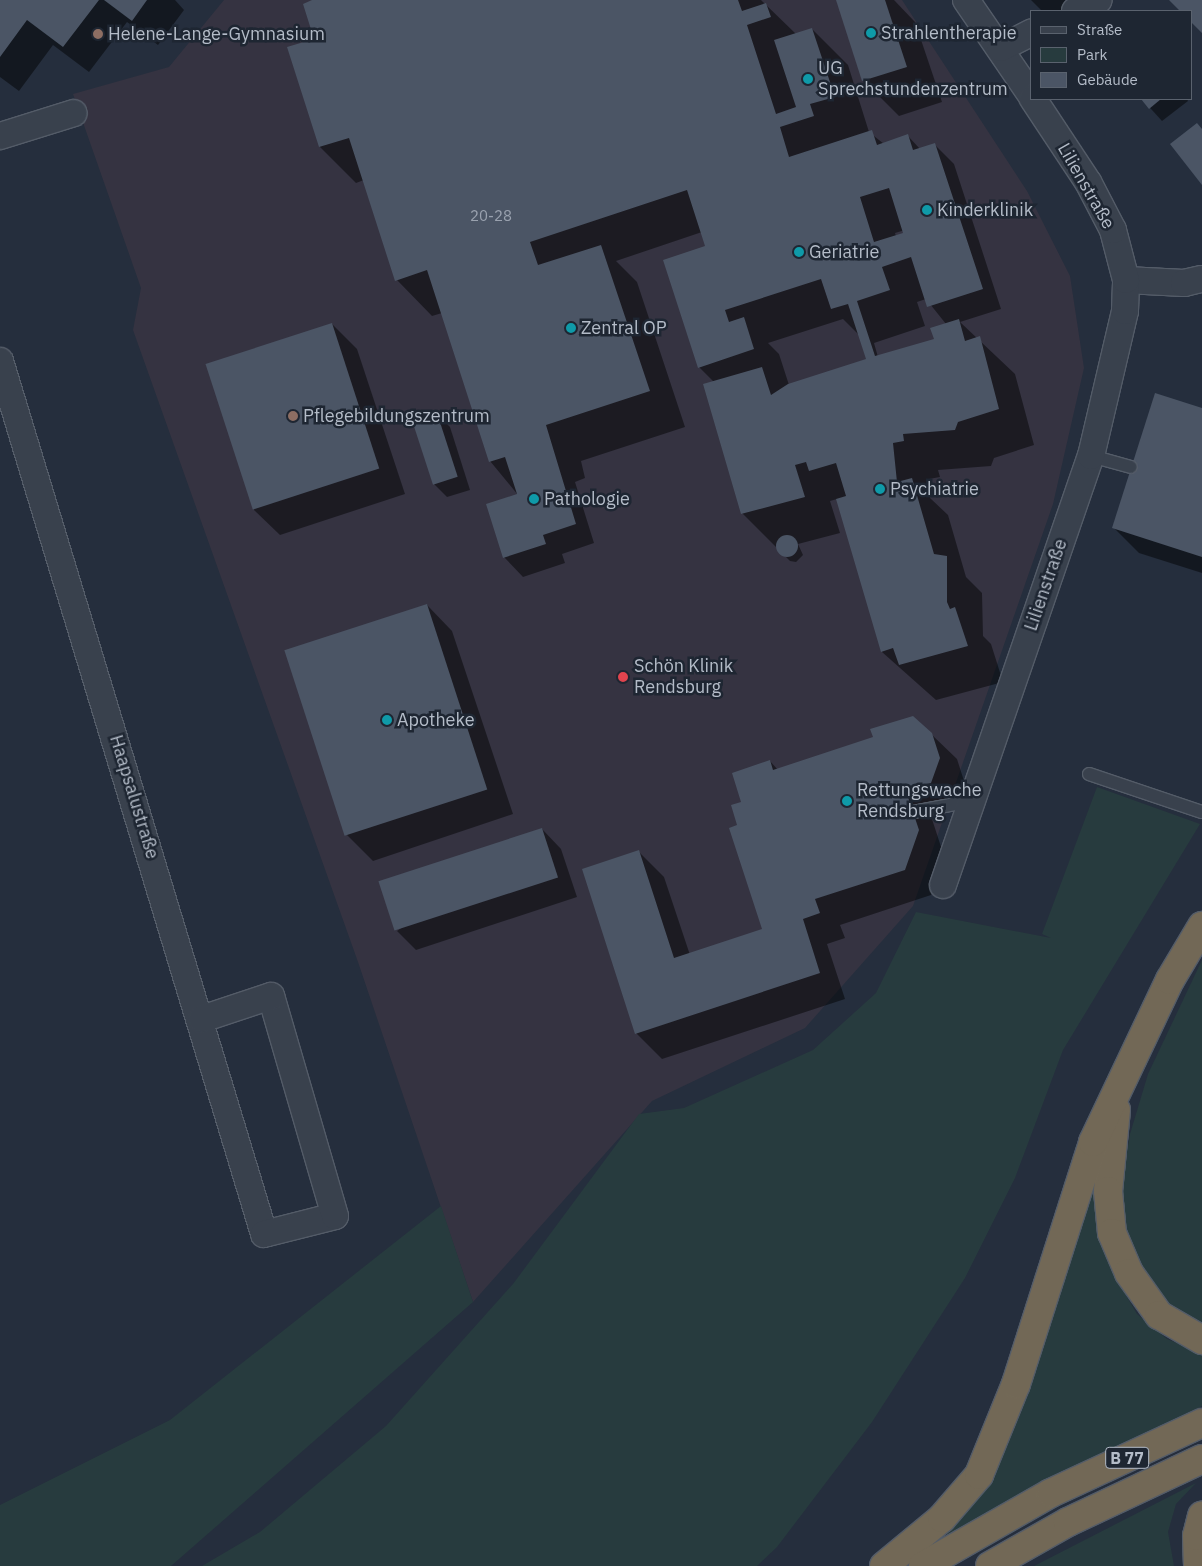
<!DOCTYPE html>
<html>
<head>
<meta charset="utf-8">
<style>
  body { margin:0 }
  #map { position:relative; width:1202px; height:1566px; overflow:hidden; background:#252e3d; font-family:"IBM Plex Sans",sans-serif }
  div>[style] { position:absolute }
  .medical>* { inset:0; background:#353341 }
  .green>* { inset:0; background:#273b3e }
  .shadow>* { inset:0; background:#0007 }
  .building>* { inset:0; background:#4b5565; transform-origin:0 0 }
  .round { border-radius:50% }
  .roads { filter:drop-shadow(1px 0 #545c68) drop-shadow(-1px 0 #545c68) drop-shadow(0 1px #545c68) drop-shadow(0 -1px #545c68) }
  .lane>* { height:12px; margin:-6px; padding:0 6px; transform-origin:6px; border-radius:6px; background:#39414d }
  .street>* { height:26px; margin:-13px; padding:0 13px; transform-origin:13px; border-radius:13px; background:#39414d }
  .highway>* { height:28px; margin:-14px; padding:0 14px; transform-origin:14px; border-radius:14px; background:#726856 }
  .dots>* { width:14px; height:14px; translate:-50% -50%; box-sizing:border-box; border:2px solid #1e2632; border-radius:50% }
  span { translate:-50% -50%; white-space:nowrap; text-align:center; line-height:1.15; -webkit-text-stroke:5px #1e2632; paint-order:stroke }
  .number-label { font-size:15px; color:#9aa2af }
  .number-label span { -webkit-text-stroke-width:0 }
  .shield-label span { padding:1px 4px; background:#1e2632; border:1px solid; border-radius:4px; -webkit-text-stroke-width:0 }
  .shield-label { font-size:16px; color:#b4bcc8; font-weight:700 }
  .poi-label { font-size:18px; color:#b4bcc8 }
  .left { translate:0 -50%; text-align:left }
  .street-label { font-size:18px; color:#b4bcc8 }
  .legend { position:absolute; left:1030px; top:10px; width:162px; height:90px; box-sizing:border-box; background:#1e2632; border:1px solid #5a626e; margin:0; padding:6px 9px; list-style:none; font-size:15px; color:#b4bcc8 }
  .legend li { display:flex; align-items:center; gap:10px; height:25px }
  .legend b { width:25px; border:1px solid #5a626e }
</style>
</head>
<body>
<div id="map">
  <div class="medical">
    <i style="clip-path:polygon(224px 0,902px 0,1027px 191px,1070px 276px,1084px 368px,1053px 504px,913px 906px,805px 1028px,652px 1101px,473px 1302px,358px 962px,133px 330px,141px 288px,73px 94px,169px 67px)"></i>
  </div>
  <div class="green">
    <i style="clip-path:polygon(1097px 787px,1200px 824px,1063px 1050px,1015px 1178px,965px 1278px,872px 1422px,777px 1547px,757px 1566px,202px 1566px,260px 1532px,386px 1426px,513px 1284px,639px 1114px,684px 1108px,813px 1050px,876px 993px,916px 912px,1051px 938px,1042px 934px)"></i>
    <i style="clip-path:polygon(1202px 960px,1202px 1328px,1181px 1318px,1156px 1293px,1129px 1245px,1119px 1203px,1130px 1134px,1148px 1074px)"></i>
    <i style="clip-path:polygon(1085px 1185px,1094px 1186px,1103px 1244px,1113px 1273px,1137px 1314px,1167px 1339px,1202px 1353px,1202px 1406px,949px 1538px,943px 1528px)"></i>
    <i style="clip-path:polygon(441px 1206px,473px 1302px,171px 1566px,0 1566px,0 1505px,170px 1420px)"></i>
    <i style="clip-path:polygon(1196px 1483px,1176px 1504px,1168px 1532px,1174px 1566px,1034px 1566px)"></i>
  </div>
  <div class="shadow">
    <i style="clip-path:polygon(0 0,175px 0,184px 10px,158px 45px,127px 22px,89px 72px,53px 45px,19px 91px,0 77px)"></i>
    <i style="clip-path:polygon(evenodd,316px 0,761px 0,796px 34px,812px 29px,848px 65px,869px 132px,884px 144px,908px 136px,920px 149px,934px 144px,954px 164px,1001px 309px,960px 322px,1015px 374px,1034px 445px,994px 458px,991px 466px,938px 470px,940px 477px,929px 479px,930px 498px,948px 515px,966px 577px,982px 593px,983px 636px,991px 644px,1003px 682px,936px 700px,882px 652px,837px 499px,830px 501px,840px 533px,798px 544px,803px 555px,796px 562px,790px 561px,742px 513px,714px 382px,699px 367px,707px 247px,702px 232px,616px 261px,637px 282px,685px 427px,581px 461px,585px 478px,575px 482px,594px 543px,562px 554px,565px 563px,523px 577px,504px 557px,518px 495px,490px 461px,442px 313px,432px 316px,397px 280px,364px 180px,356px 183px,320px 147px,288px 48px,316px 39px,316px 0,905px 230px,907px 238px,896px 236px,895px 233px,905px 230px,316px 0,926px 299px,946px 324px,935px 340px,878px 357px,874px 343px,925px 326px,917px 302px,926px 299px,316px 0,843px 319px,860px 336px,869px 360px,789px 385px,779px 354px,768px 343px,843px 319px)"></i>
    <i style="clip-path:polygon(837px 0,894px 0,915px 22px,942px 102px,899px 116px,863px 80px)"></i>
    <i style="clip-path:polygon(1031px 0,1094px 0,1078px 11px,1042px 11px)"></i>
    <i style="clip-path:polygon(1142px 99px,1187px 99px,1188px 101px,1162px 121px)"></i>
    <i style="clip-path:polygon(332px 324px,357px 349px,405px 494px,280px 535px,254px 510px)"></i>
    <i style="clip-path:polygon(1202px 410px,1202px 573px,1139px 553px,1113px 527px)"></i>
    <i style="clip-path:polygon(437px 414px,450px 427px,470px 490px,447px 497px,434px 484px)"></i>
    <i style="clip-path:polygon(427px 605px,452px 631px,513px 814px,373px 861px,347px 835px)"></i>
    <i style="clip-path:polygon(931px 734px,957px 759px,965px 784px,956px 808px,931px 816px,944px 856px,931px 895px,840px 925px,845px 938px,827px 944px,845px 999px,662px 1059px,636px 1033px,639px 852px,664px 877px,690px 955px,764px 930px,739px 826px,743px 803px,770px 761px,778px 770px)"></i>
    <i style="clip-path:polygon(542px 829px,561px 849px,577px 897px,416px 950px,397px 931px)"></i>
  </div>
  <div class="building">
    <i style="clip-path:polygon(0 0,99px 0,63px 47px,27px 20px,0 57px)"></i>
    <i style="clip-path:polygon(104px 0,147px 0,132px 21px)"></i>
    <i style="clip-path:polygon(evenodd,312px 0,738px 0,742px 11px,766px 3px,771px 17px,747px 25px,776px 114px,796px 107px,774px 40px,812px 28px,835px 97px,810px 104px,814px 116px,780px 127px,789px 157px,872px 130px,877px 145px,908px 134px,913px 150px,935px 143px,983px 289px,927px 307px,911px 257px,882px 267px,890px 290px,857px 301px,875px 356px,934px 339px,930px 328px,959px 319px,965px 341px,980px 336px,999px 409px,958px 422px,955px 430px,903px 434px,904px 441px,893px 443px,897px 482px,912px 478px,934px 554px,947px 556px,947px 602px,950px 609px,955px 607px,968px 646px,899px 665px,893px 648px,881px 652px,836px 499px,846px 496px,836px 463px,809px 471px,806px 462px,795px 465px,805px 497px,741px 514px,703px 384px,762px 367px,771px 395px,788px 384px,866px 359px,848px 304px,831px 309px,821px 279px,725px 310px,729px 322px,744px 317px,754px 349px,698px 368px,663px 260px,705px 246px,687px 190px,530px 242px,538px 265px,601px 245px,650px 391px,546px 425px,576px 524px,543px 535px,546px 544px,503px 558px,486px 504px,517px 494px,505px 457px,489px 462px,427px 270px,395px 281px,349px 138px,319px 147px,287px 47px,314px 39px,303px 4px,312px 0,889px 188px,903px 233px,874px 242px,860px 197px,889px 188px)"></i>
    <i style="clip-path:polygon(836px 0,885px 0,907px 67px,862px 81px)"></i>
    <i style="clip-path:polygon(1169px 0,1202px 0,1202px 33px,1191px 22px,1191px 11px,1180px 11px)"></i>
    <i style="clip-path:polygon(1141px 99px,1161px 99px,1149px 109px)"></i>
    <i style="clip-path:polygon(1197px 123px,1202px 129px,1202px 185px,1170px 144px)"></i>
    <i style="left:332px;top:323px;width:153px;height:133px;rotate:72deg"></i>
    <i style="clip-path:polygon(1155px 393px,1202px 408px,1202px 557px,1112px 528px)"></i>
    <i style="left:437px;top:413px;width:67px;height:26px;rotate:72deg"></i>
    <i class="round" style="left:776px;top:535px;width:22px;height:22px"></i>
    <i style="left:427px;top:604px;width:195px;height:150px;rotate:72deg"></i>
    <i style="clip-path:polygon(913px 716px,932px 733px,940px 758px,931px 783px,906px 791px,919px 830px,905px 870px,815px 899px,820px 913px,803px 919px,820px 973px,635px 1034px,582px 869px,639px 850px,674px 958px,762px 929px,729px 828px,737px 825px,731px 805px,741px 802px,732px 773px,770px 760px,773px 770px,873px 737px,870px 729px)"></i>
    <i style="left:542px;top:828px;width:52px;height:172px;rotate:72deg"></i>
  </div>
  <div class="roads">
    <div class="lane">
      <i style="left:1091px;top:456px;width:41px;rotate:15.4deg"></i>
      <i style="left:1089px;top:774px;width:119px;rotate:18.6deg"></i>
      <i style="left:913px;top:812px;width:60px;rotate:-10.6deg"></i>
    </div>
    <div class="street">
      <i style="left:966px;top:0;width:115px;rotate:55.6deg"></i>
      <i style="left:1075px;top:11px;width:26px;rotate:-25deg"></i>
      <i style="left:1001px;top:48px;width:34px;rotate:-27deg"></i>
      <i style="left:0;top:136px;width:77px;rotate:-17.3deg"></i>
      <i style="left:1126px;top:280px;width:58px;rotate:3deg"></i>
      <i style="left:1184px;top:283px;width:18px;rotate:-13deg"></i>
      <i style="left:0;top:361px;width:912px;rotate:73.17deg"></i>
      <i style="left:264px;top:1234px;width:73px;rotate:-14.2deg"></i>
      <i style="left:335px;top:1216px;width:229px;rotate:-106.2deg"></i>
      <i style="left:271px;top:996px;width:73px;rotate:161.6deg"></i>
      <i style="left:943px;top:885px;width:454px;rotate:-71deg"></i>
      <i style="left:1091px;top:456px;width:149px;rotate:-76.8deg"></i>
      <i style="left:1125px;top:311px;width:31px;rotate:-88deg"></i>
      <i style="left:1126px;top:280px;width:52px;rotate:-104.6deg"></i>
      <i style="left:1113px;top:230px;width:54px;rotate:-117.5deg"></i>
      <i style="left:1088px;top:182px;width:100px;rotate:-123.5deg"></i>
    </div>
    <div class="highway">
      <i style="left:1116px;top:1110px;width:81px;rotate:95.6deg"></i>
      <i style="left:1108px;top:1191px;width:42px;rotate:84.6deg"></i>
      <i style="left:1112px;top:1233px;width:43px;rotate:67deg"></i>
      <i style="left:1129px;top:1273px;width:52px;rotate:54.5deg"></i>
      <i style="left:1159px;top:1315px;width:50px;rotate:30.2deg"></i>
      <i style="left:884px;top:1566px;width:75px;rotate:-39.6deg"></i>
      <i style="left:942px;top:1518px;width:57px;rotate:-49.3deg"></i>
      <i style="left:979px;top:1475px;width:98px;rotate:-67.9deg"></i>
      <i style="left:1016px;top:1384px;width:254px;rotate:-72.3deg"></i>
      <i style="left:1093px;top:1142px;width:179px;rotate:-64.6deg"></i>
      <i style="left:1170px;top:980px;width:63px;rotate:-59.3deg"></i>
      <i style="left:923px;top:1566px;width:147px;rotate:-29.7deg"></i>
      <i style="left:1051px;top:1493px;width:166px;rotate:-24.9deg"></i>
      <i style="left:990px;top:1566px;width:90px;rotate:-29.4deg"></i>
      <i style="left:1068px;top:1522px;width:148px;rotate:-25.2deg"></i>
      <i style="left:1198px;top:1566px;width:30px;rotate:-92deg"></i>
      <i style="left:1197px;top:1536px;width:21px;rotate:-76deg"></i>
    </div>
  </div>
  <div class="dots">
    <i style="left:871px;top:33px;background:#0f9aa8"></i>
    <i style="left:98px;top:34px;background:#8d6e63"></i>
    <i style="left:808px;top:79px;background:#0f9aa8"></i>
    <i style="left:927px;top:210px;background:#0f9aa8"></i>
    <i style="left:799px;top:252px;background:#0f9aa8"></i>
    <i style="left:571px;top:328px;background:#0f9aa8"></i>
    <i style="left:293px;top:416px;background:#8d6e63"></i>
    <i style="left:880px;top:489px;background:#0f9aa8"></i>
    <i style="left:534px;top:499px;background:#0f9aa8"></i>
    <i style="left:623px;top:677px;background:#e0444e"></i>
    <i style="left:387px;top:720px;background:#0f9aa8"></i>
    <i style="left:847px;top:801px;background:#0f9aa8"></i>
  </div>
  <div class="number-label">
    <span style="left:491px;top:216px">20-28</span>
  </div>
  <div class="shield-label">
    <span style="left:1127px;top:1458px">B 77</span>
  </div>
  <div class="poi-label">
    <span class="left" style="left:881px;top:33px">Strahlentherapie</span>
    <span class="left" style="left:108px;top:34px">Helene-Lange-Gymnasium</span>
    <span class="left" style="left:818px;top:79px">UG<br>Sprechstundenzentrum</span>
    <span class="left" style="left:937px;top:210px">Kinderklinik</span>
    <span class="left" style="left:809px;top:252px">Geriatrie</span>
    <span class="left" style="left:581px;top:328px">Zentral OP</span>
    <span class="left" style="left:303px;top:416px">Pflegebildungszentrum</span>
    <span class="left" style="left:890px;top:489px">Psychiatrie</span>
    <span class="left" style="left:544px;top:499px">Pathologie</span>
    <span class="left" style="left:634px;top:677px">Schön Klinik<br>Rendsburg</span>
    <span class="left" style="left:397px;top:720px">Apotheke</span>
    <span class="left" style="left:857px;top:801px">Rettungswache<br>Rendsburg</span>
  </div>
  <div class="street-label">
    <span style="left:1086px;top:186px;rotate:60deg">Lilienstraße</span>
    <span style="left:1046px;top:585px;rotate:-71deg">Lilienstraße</span>
    <span style="left:134px;top:797px;rotate:73deg">Haapsalustraße</span>
  </div>
  <ul class="legend">
  <li><b style="height:6px;background:#39414d"></b>Straße</li>
  <li><b style="height:14px;background:#273b3e"></b>Park</li>
  <li><b style="height:14px;background:#4b5565"></b>Gebäude</li>
  </ul>
</div>
</body>
</html>
